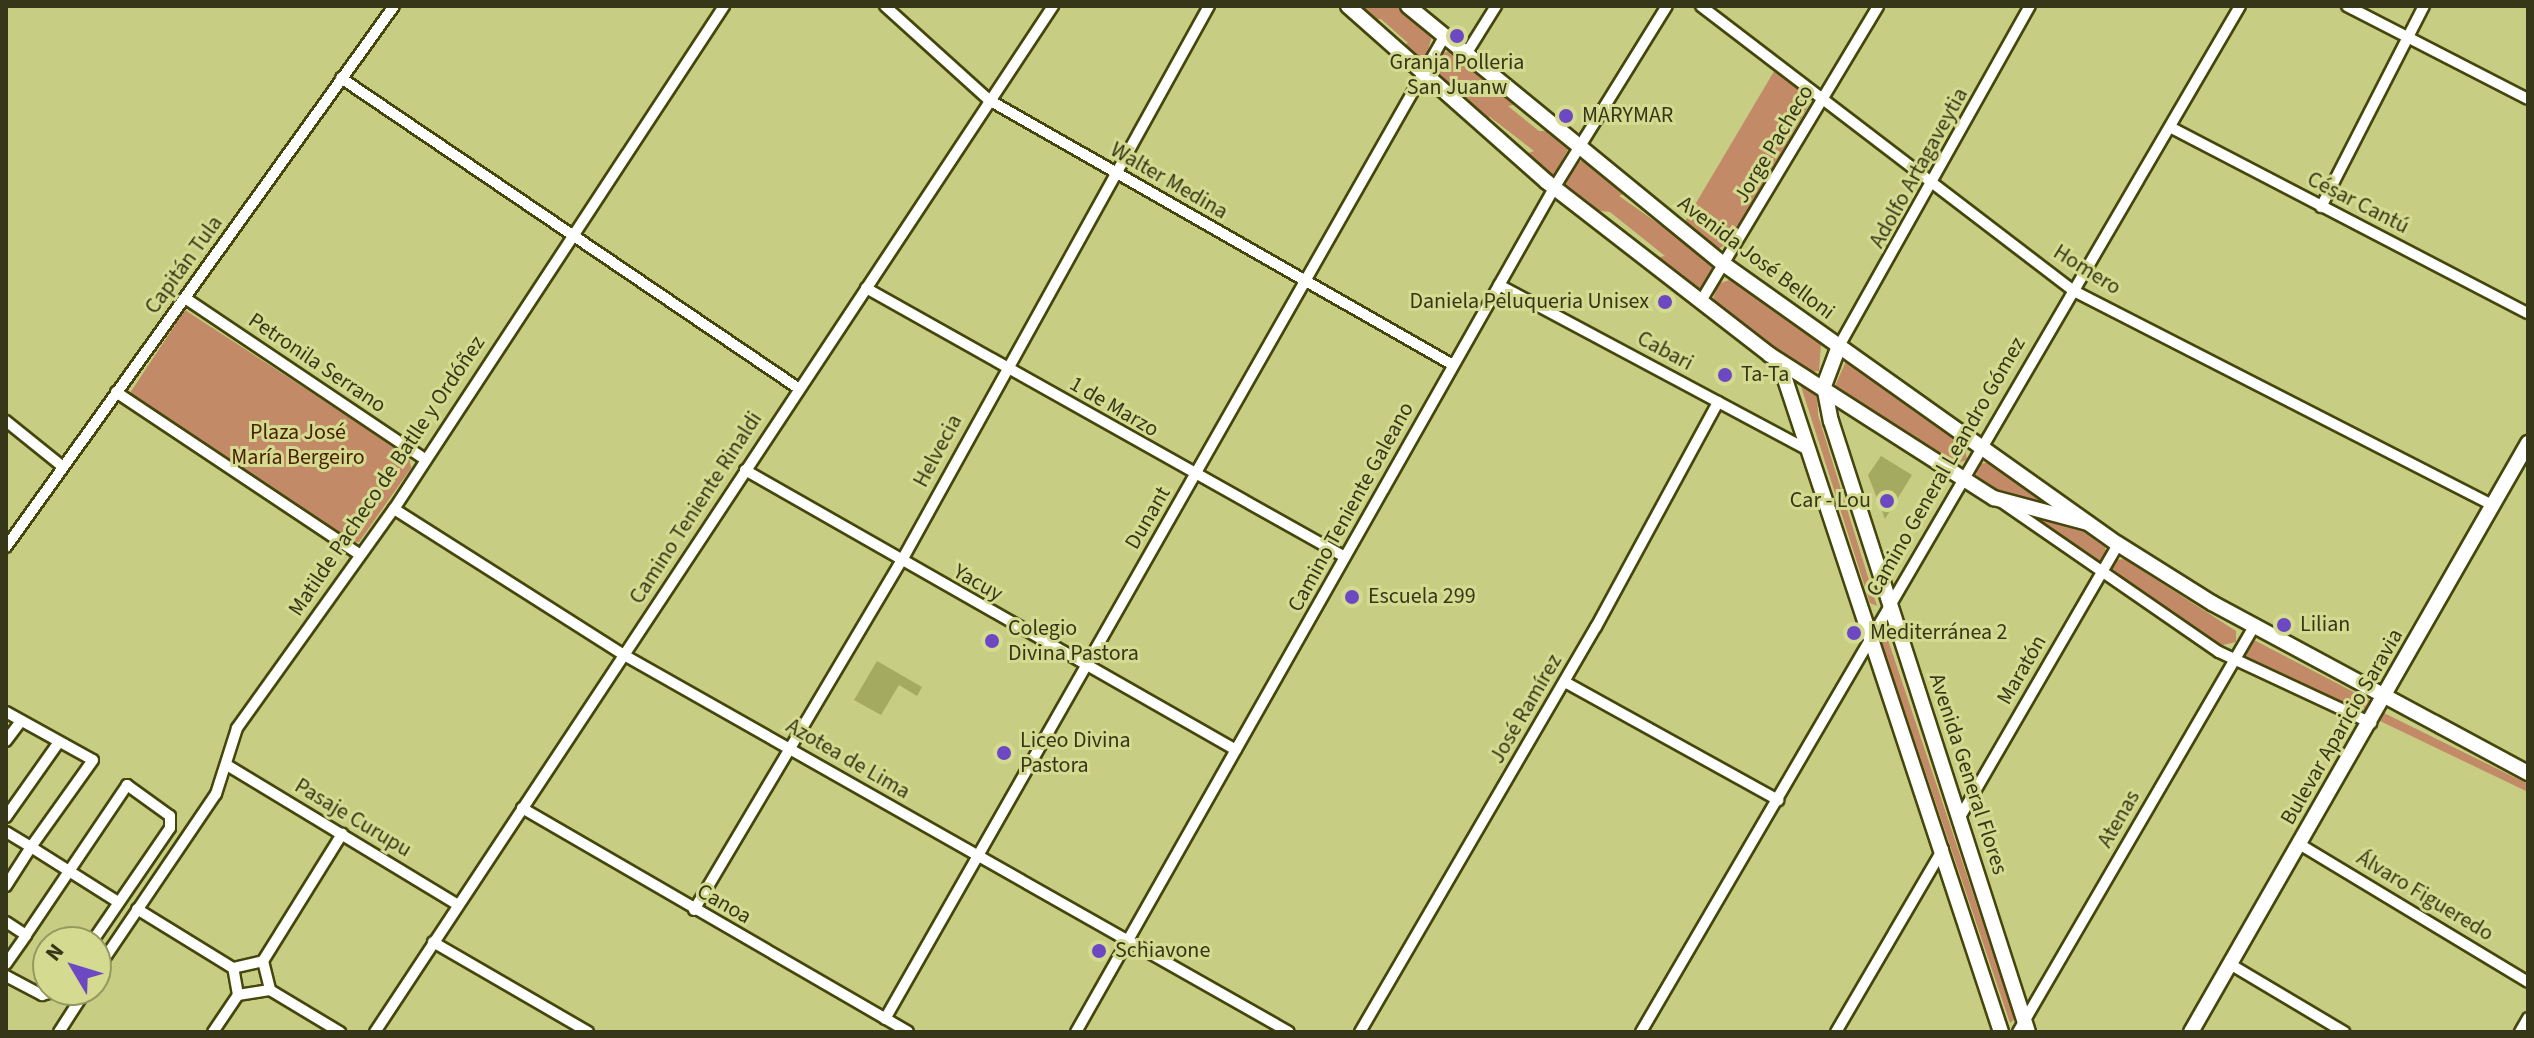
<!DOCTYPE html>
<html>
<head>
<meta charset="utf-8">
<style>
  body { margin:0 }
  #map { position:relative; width:2534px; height:1038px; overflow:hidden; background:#c7cd82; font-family:"Source Sans 3",sans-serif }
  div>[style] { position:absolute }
  .green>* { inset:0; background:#c38a68 }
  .building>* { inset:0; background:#a4aa5f }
  .roads { filter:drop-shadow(2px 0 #44460b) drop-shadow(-2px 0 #44460b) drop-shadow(0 2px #44460b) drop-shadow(0 -2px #44460b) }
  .street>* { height:10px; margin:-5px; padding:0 5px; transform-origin:5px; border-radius:5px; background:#fff }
  .secondary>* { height:14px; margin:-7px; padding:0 7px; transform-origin:7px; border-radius:7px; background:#fff }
  .dots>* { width:22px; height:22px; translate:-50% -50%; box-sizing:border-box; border:4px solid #d4da8f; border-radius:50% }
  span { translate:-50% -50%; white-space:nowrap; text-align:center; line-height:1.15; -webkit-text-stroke:6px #d4da8f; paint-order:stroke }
  .poi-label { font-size:22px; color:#353718 }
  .left { translate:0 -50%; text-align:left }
  .right { translate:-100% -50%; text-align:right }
  .street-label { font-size:22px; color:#353718 }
  .park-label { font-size:22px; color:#4c2101 }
  .frame { position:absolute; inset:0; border:8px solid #353718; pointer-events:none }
  .north { position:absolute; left:32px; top:926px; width:80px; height:80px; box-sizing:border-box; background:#d4da8f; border:2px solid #94995f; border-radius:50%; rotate:308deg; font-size:22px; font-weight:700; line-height:32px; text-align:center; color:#353718 }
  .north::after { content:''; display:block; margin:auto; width:28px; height:36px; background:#6c49c2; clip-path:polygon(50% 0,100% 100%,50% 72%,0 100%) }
</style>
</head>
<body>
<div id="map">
  <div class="green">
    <i style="clip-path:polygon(1353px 6px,1399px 6px,1432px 36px,1425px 61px,1397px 47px,1408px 43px,1381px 19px,1368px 20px)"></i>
    <i style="clip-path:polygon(1452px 51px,1519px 104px,1508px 106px,1539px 131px,1553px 131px,1570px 146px,1554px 175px,1523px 155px,1534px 151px,1490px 117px,1480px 119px,1436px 83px,1430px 69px,1440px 53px)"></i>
    <i style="clip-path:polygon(1776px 68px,1805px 93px,1809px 105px,1727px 244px,1716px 250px,1683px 225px)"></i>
    <i style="clip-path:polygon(1587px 159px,1627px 192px,1619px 196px,1716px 264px,1700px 291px,1655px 258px,1665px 256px,1610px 212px,1593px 210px,1565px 186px,1574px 164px)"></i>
    <i style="clip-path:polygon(1735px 278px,1821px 344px,1819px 371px,1808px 372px,1712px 302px,1718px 284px)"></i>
    <i style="clip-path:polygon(185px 310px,409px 456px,411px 468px,359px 542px,349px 543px,130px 393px)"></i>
    <i style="clip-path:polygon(1847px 359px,1964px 442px,1967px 460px,1953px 464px,1835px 386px)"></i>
    <i style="clip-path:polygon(1799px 380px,1817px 389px,1818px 415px,1877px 606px,1870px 603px)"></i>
    <i style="clip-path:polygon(1992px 462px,2051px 504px,2012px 501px,1975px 479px,1979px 464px)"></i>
    <i style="clip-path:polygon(2029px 515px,2071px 523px,2105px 547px,2107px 557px,2099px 565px)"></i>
    <i style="clip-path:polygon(2124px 559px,2236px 631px,2236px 642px,2219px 646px,2109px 573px,2115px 560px)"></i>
    <i style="clip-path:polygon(1885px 631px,2015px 1019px,2010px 1023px,1880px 638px)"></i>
    <i style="clip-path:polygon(2254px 640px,2371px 701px,2373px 704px,2366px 715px,2246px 661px,2244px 652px)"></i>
    <i style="clip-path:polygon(2384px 713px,2528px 784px,2528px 792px,2380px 721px)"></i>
  </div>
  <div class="building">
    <i style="clip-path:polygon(1881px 456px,1912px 475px,1885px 519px,1868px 475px)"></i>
    <i style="clip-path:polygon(877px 661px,922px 687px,917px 696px,899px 685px,881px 715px,854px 700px)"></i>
  </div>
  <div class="roads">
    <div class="street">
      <i style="left:885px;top:6px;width:140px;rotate:42.1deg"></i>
      <i style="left:989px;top:100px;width:534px;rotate:29.73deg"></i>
      <i style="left:1701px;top:6px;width:469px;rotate:37.4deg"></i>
      <i style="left:2074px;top:291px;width:470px;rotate:27.1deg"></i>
      <i style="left:2347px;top:6px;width:203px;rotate:27.2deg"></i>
      <i style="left:1466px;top:54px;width:57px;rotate:-58deg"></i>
      <i style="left:341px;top:78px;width:552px;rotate:34.15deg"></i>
      <i style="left:2170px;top:127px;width:403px;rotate:27.5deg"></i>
      <i style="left:2321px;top:207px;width:226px;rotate:-62.9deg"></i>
      <i style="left:1499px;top:285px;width:353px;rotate:28.1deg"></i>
      <i style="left:866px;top:288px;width:549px;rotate:29.32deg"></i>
      <i style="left:185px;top:298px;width:290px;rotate:33.9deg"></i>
      <i style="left:1701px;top:301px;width:344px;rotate:-59deg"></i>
      <i style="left:1839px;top:346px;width:390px;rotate:-60.7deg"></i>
      <i style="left:116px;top:392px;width:292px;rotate:33.7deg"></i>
      <i style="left:6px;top:421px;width:73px;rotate:38.9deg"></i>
      <i style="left:745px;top:470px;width:565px;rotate:29.69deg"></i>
      <i style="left:2000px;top:501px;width:266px;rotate:34.6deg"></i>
      <i style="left:2219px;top:652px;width:168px;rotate:25deg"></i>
      <i style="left:394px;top:509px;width:272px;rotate:32.4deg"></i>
      <i style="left:624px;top:655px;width:764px;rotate:29.55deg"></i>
      <i style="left:6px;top:547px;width:666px;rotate:-54.35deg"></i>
      <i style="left:1565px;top:682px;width:244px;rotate:29deg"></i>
      <i style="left:6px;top:712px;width:99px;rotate:28.9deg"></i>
      <i style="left:93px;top:760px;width:107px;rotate:125.5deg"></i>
      <i style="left:31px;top:847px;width:29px;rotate:-149deg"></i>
      <i style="left:6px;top:741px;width:25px;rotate:-53deg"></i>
      <i style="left:227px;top:765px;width:270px;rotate:31.2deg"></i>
      <i style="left:522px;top:808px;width:446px;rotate:30.1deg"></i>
      <i style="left:6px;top:817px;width:92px;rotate:-54.8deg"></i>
      <i style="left:1960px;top:817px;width:315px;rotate:-59.9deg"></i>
      <i style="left:2301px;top:845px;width:265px;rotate:31.1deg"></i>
      <i style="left:6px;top:886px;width:46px;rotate:-57.3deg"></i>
      <i style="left:31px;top:847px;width:103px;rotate:32.3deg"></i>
      <i style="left:137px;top:909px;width:113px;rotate:31.6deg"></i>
      <i style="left:694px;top:910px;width:405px;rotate:-59.3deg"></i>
      <i style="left:901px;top:562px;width:636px;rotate:-61.02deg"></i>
      <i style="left:6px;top:922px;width:24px;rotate:33deg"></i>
      <i style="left:26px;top:935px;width:181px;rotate:-56deg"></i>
      <i style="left:127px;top:785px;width:53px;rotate:35.8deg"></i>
      <i style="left:170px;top:816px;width:12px;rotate:90deg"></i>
      <i style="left:170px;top:828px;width:138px;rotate:124.4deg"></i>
      <i style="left:433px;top:942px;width:179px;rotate:30.1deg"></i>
      <i style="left:263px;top:961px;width:30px;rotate:76deg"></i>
      <i style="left:270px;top:990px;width:82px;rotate:31deg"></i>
      <i style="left:6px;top:964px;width:35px;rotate:-55deg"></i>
      <i style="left:2230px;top:964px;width:133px;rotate:30.8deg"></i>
      <i style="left:96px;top:971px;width:214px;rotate:-55.9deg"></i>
      <i style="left:216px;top:794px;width:69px;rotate:-72.3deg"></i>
      <i style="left:237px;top:728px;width:269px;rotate:-54.4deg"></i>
      <i style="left:394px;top:509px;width:602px;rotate:-56.73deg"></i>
      <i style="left:6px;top:976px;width:41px;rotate:27.8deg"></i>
      <i style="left:42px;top:995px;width:20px;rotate:-15deg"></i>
      <i style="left:238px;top:995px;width:32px;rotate:-9deg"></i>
      <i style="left:885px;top:1019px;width:1130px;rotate:-60.35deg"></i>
      <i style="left:59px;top:1032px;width:50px;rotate:-57.3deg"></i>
      <i style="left:213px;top:1032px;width:45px;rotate:-56deg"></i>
      <i style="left:238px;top:995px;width:27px;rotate:-100deg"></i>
      <i style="left:233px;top:968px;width:31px;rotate:-13deg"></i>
      <i style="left:263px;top:961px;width:150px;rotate:-58.1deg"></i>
      <i style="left:375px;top:1032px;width:1230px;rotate:-56.54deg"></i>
      <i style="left:1076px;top:1032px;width:970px;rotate:-60.47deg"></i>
      <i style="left:1554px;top:188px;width:214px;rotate:-58.2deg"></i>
      <i style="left:1360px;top:1032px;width:469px;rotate:-59.8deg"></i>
      <i style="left:1596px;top:627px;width:256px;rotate:-61.5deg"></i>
      <i style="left:1641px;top:1032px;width:1188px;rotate:-59.72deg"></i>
      <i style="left:1836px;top:1032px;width:212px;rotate:-59.7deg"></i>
      <i style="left:2018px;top:1032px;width:470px;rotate:-59.8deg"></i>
      <i style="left:2520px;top:1032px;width:16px;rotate:-60deg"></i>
    </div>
    <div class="secondary">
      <i style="left:1348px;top:6px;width:266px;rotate:41.5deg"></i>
      <i style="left:1547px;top:182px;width:282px;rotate:37.8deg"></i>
      <i style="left:1770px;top:355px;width:266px;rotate:32.6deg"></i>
      <i style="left:1994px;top:498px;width:97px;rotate:14.9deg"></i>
      <i style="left:1408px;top:6px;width:409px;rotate:39.3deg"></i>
      <i style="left:1725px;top:265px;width:482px;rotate:35.4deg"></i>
      <i style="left:2118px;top:544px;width:111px;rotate:32.1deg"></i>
      <i style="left:2212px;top:603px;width:359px;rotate:28.3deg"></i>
      <i style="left:1839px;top:346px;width:43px;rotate:110.6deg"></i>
      <i style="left:1824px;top:386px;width:36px;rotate:79deg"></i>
      <i style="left:1831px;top:421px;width:642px;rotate:72.13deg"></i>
      <i style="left:1779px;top:361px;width:707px;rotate:71.69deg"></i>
      <i style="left:2191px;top:1032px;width:679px;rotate:-60.22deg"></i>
    </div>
  </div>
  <div class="dots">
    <i style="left:1457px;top:36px;background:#6c49c2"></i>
    <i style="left:1566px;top:116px;background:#6c49c2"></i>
    <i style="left:1665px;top:302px;background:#6c49c2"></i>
    <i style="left:1725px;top:375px;background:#6c49c2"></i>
    <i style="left:1887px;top:501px;background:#6c49c2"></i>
    <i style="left:1352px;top:597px;background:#6c49c2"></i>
    <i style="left:2284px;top:625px;background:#6c49c2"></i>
    <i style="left:1854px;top:633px;background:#6c49c2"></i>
    <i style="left:992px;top:641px;background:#6c49c2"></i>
    <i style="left:1004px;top:753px;background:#6c49c2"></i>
    <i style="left:1099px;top:951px;background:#6c49c2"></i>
  </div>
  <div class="poi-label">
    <span style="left:1457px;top:75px">Granja Polleria<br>San Juanw</span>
    <span class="left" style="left:1582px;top:116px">MARYMAR</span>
    <span class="right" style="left:1649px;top:302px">Daniela Peluqueria Unisex</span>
    <span class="left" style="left:1741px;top:375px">Ta-Ta</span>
    <span class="right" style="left:1871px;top:501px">Car - Lou</span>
    <span class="left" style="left:1368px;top:597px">Escuela 299</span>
    <span class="left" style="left:2300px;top:625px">Lilian</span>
    <span class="left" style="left:1008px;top:641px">Colegio<br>Divina Pastora</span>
    <span class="left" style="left:1870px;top:633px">Mediterránea 2</span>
    <span class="left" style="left:1020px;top:753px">Liceo Divina<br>Pastora</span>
    <span class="left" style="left:1115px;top:951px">Schiavone</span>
  </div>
  <div class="street-label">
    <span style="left:1774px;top:144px;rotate:-59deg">Jorge Pacheco</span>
    <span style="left:1919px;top:168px;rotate:-61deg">Adolfo Artagaveytia</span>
    <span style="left:1169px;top:181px;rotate:30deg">Walter Medina</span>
    <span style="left:2358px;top:203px;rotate:27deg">César Cantú</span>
    <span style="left:1756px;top:258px;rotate:37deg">Avenida José Belloni</span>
    <span style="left:184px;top:265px;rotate:-54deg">Capitán Tula</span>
    <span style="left:2087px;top:270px;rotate:32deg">Homero</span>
    <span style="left:1665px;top:351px;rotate:28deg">Cabari</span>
    <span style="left:317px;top:363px;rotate:34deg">Petronila Serrano</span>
    <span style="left:1114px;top:407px;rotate:30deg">1 de Marzo</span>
    <span style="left:938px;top:451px;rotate:-62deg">Helvecia</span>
    <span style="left:1946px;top:467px;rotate:-60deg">Camino General Leandro Gómez</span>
    <span style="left:387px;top:476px;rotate:-56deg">Matilde Pacheco de Batlle y Ordóñez</span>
    <span style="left:1351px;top:507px;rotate:-61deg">Camino Teniente Galeano</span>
    <span style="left:696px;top:508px;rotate:-57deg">Camino Teniente Rinaldi</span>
    <span style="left:1148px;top:518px;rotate:-60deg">Dunant</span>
    <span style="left:978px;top:583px;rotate:29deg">Yacuy</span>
    <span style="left:2022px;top:670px;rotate:-60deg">Maratón</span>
    <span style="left:1526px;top:709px;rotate:-60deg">José Ramírez</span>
    <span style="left:2342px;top:727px;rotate:-60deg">Bulevar Aparicio Saravia</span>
    <span style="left:848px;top:759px;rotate:30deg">Azotea de Lima</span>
    <span style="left:1968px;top:774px;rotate:72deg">Avenida General Flores</span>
    <span style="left:353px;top:818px;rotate:31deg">Pasaje Curupu</span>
    <span style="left:2119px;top:819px;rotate:-60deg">Atenas</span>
    <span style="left:2425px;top:896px;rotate:31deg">Álvaro Figueredo</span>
    <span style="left:724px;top:904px;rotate:30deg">Canoa</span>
  </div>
  <div class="park-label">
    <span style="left:298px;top:445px">Plaza José<br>María Bergeiro</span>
  </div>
  <div class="frame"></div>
  <div class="north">N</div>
</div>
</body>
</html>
